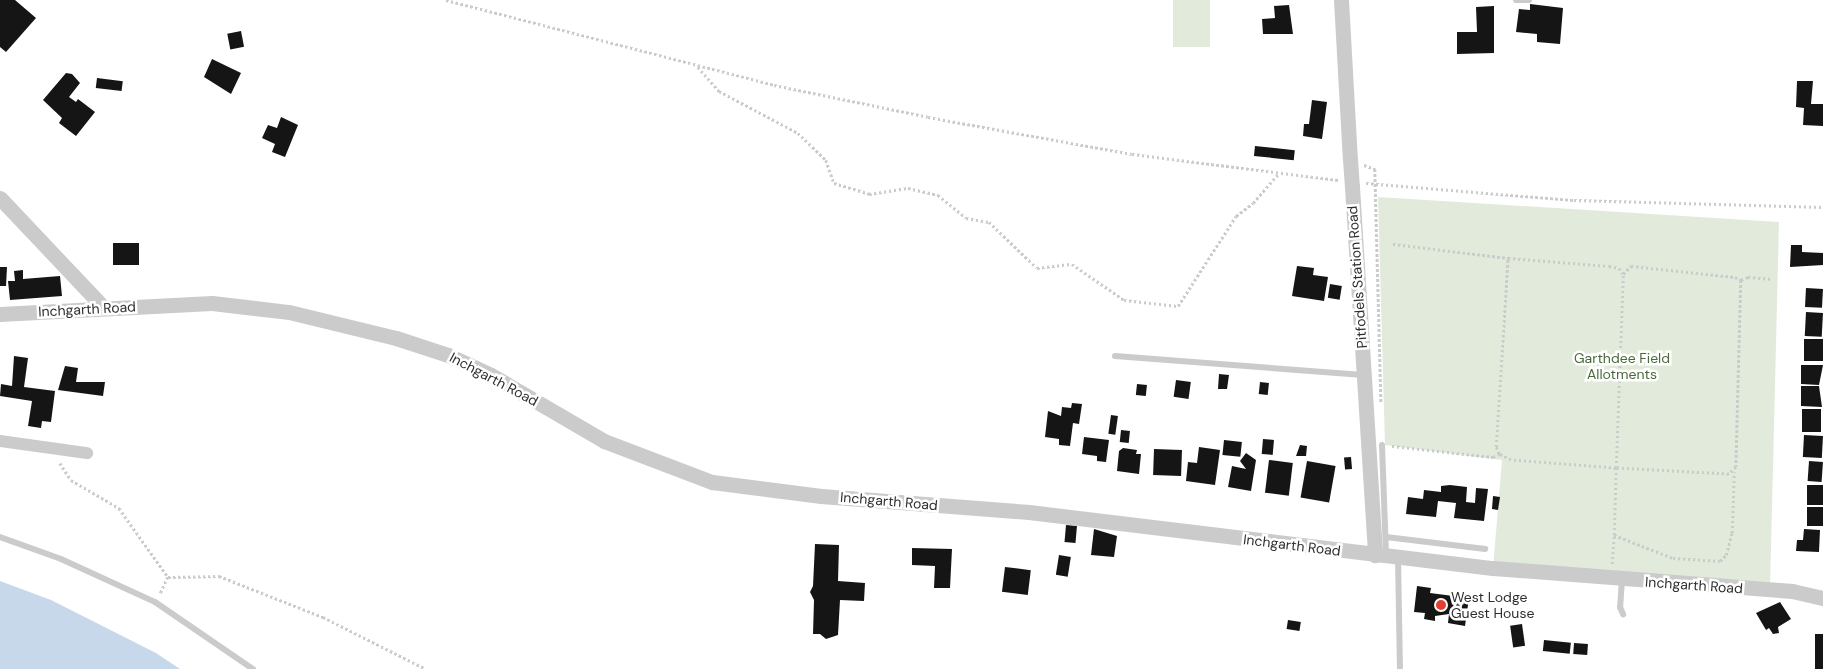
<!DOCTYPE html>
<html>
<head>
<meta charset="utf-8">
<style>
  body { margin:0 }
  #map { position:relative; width:1823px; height:669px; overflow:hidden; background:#fff; font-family:"DM Sans",sans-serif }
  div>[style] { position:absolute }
  .green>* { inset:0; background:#e2ebdb; transform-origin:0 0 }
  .water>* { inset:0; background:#c8d8eb }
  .building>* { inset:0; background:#151515; transform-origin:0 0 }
  .path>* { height:2.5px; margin-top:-1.25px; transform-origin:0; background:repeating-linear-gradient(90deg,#cbcbcb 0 2.5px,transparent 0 5px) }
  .service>* { height:6px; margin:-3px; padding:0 3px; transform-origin:3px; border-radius:3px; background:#cbcbcb }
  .minor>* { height:12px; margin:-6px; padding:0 6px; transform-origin:6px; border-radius:6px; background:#cbcbcb }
  .tertiary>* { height:15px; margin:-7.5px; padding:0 7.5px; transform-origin:7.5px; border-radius:7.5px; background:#cbcbcb }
  .tertiary-bridge>* { height:15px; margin:-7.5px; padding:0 7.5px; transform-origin:7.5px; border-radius:7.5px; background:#cbcbcb }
  .dots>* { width:14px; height:14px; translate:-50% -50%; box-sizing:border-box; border:2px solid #fff; border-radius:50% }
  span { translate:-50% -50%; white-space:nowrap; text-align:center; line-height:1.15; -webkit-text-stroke:5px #fff; paint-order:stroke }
  .street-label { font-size:14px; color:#2e2e2e }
  .park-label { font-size:14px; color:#4a683c }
  .poi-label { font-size:14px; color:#2e2e2e }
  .left { translate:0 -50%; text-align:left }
</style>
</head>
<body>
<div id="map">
  <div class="green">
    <i style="left:1173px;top:0;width:37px;height:47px"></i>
    <i style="clip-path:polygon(1378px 197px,1779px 222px,1770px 590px,1493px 568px,1502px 460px,1385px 445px)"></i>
  </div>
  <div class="water">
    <i style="clip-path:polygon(0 581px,51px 600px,156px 653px,180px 669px,0 669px)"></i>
  </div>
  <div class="building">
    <i style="clip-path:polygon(0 0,15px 0,36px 18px,6px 52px,0 47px)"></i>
    <i style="clip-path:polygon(1530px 4px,1563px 8px,1560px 44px,1537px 42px,1537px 34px,1516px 32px,1519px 9px,1530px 10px)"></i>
    <i style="clip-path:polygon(1289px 5px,1293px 34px,1263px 34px,1262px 19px,1275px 18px,1274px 6px)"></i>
    <i style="clip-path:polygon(1494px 6px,1494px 53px,1457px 54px,1457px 32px,1477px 32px,1476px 7px)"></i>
    <i style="left:241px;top:31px;width:16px;height:14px;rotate:79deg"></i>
    <i style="clip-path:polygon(212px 59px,241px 73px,231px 94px,204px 77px)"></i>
    <i style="clip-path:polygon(66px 73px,72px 74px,80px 83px,69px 97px,76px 102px,78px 99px,95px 112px,76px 136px,59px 123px,62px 118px,43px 100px)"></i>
    <i style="left:97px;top:78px;width:26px;height:10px;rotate:7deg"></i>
    <i style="clip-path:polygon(1797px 81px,1813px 81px,1811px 104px,1823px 104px,1823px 126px,1803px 125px,1804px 108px,1796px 107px)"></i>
    <i style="clip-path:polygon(1312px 100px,1327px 102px,1322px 139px,1303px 136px,1304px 124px,1309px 124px)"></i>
    <i style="clip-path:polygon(281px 117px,298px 125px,285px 157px,272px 152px,275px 144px,262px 138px,268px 125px,277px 128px)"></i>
    <i style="left:1255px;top:146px;width:40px;height:10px;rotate:6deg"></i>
    <i style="left:113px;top:243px;width:26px;height:22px"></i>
    <i style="clip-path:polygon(1791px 245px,1802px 245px,1802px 252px,1823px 253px,1823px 265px,1790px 267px)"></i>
    <i style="clip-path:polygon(1297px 266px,1314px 268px,1313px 275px,1328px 277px,1324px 301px,1292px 296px)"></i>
    <i style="clip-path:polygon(0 267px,7px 267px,6px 286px,0 286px)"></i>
    <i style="clip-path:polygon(23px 270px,23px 279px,60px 276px,62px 296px,10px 300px,8px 281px,15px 281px,14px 271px)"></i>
    <i style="left:1330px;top:284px;width:12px;height:14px;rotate:9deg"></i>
    <i style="left:1806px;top:288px;width:17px;height:19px;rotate:3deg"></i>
    <i style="left:1806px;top:312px;width:17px;height:24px;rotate:3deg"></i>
    <i style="left:1804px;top:339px;width:19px;height:22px"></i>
    <i style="clip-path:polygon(14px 356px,28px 358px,24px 387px,55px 391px,51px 422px,42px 421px,41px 428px,28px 426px,32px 401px,0 396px,1px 384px,12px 386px)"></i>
    <i style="clip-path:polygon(1801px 365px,1823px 365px,1819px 385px,1801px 384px)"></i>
    <i style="clip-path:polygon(65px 366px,78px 368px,76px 382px,105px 382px,103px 396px,58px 390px)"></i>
    <i style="clip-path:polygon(1219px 374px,1229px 375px,1227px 389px,1218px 389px)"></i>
    <i style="left:1176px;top:380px;width:15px;height:17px;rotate:8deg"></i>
    <i style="left:1260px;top:382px;width:9px;height:12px;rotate:6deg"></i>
    <i style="left:1137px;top:384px;width:10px;height:11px;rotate:6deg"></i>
    <i style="clip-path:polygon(1801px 386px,1819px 386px,1822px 407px,1801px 406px)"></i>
    <i style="clip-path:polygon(1072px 403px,1082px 404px,1079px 424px,1073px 423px,1070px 446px,1059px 445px,1059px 439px,1045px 437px,1048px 411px,1061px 416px,1062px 407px,1071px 408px)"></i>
    <i style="left:1802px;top:409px;width:19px;height:23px"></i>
    <i style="left:1111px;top:415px;width:7px;height:19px;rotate:8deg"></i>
    <i style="left:1121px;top:430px;width:9px;height:12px;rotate:6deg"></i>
    <i style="left:1804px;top:435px;width:19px;height:22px;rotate:3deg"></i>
    <i style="clip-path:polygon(1084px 437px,1109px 440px,1106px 462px,1097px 461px,1097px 456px,1082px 454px)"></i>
    <i style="left:1263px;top:439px;width:11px;height:15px;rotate:5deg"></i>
    <i style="left:1224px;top:440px;width:18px;height:15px;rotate:6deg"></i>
    <i style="clip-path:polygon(1300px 445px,1307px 446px,1306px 456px,1296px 456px)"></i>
    <i style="clip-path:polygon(1199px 447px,1220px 450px,1215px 485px,1186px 481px,1188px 462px,1197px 463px)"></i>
    <i style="clip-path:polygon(1123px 448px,1137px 450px,1136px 454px,1141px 454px,1139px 474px,1117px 471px,1119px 451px)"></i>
    <i style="left:1154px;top:449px;width:28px;height:26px;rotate:2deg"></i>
    <i style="clip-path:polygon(1246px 453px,1256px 460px,1251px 491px,1228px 487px,1232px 466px,1246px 469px,1240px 461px)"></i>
    <i style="left:1351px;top:457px;width:12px;height:7px;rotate:85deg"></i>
    <i style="left:1269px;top:460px;width:24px;height:33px;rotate:7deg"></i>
    <i style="left:1307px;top:461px;width:29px;height:37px;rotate:10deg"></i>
    <i style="left:1809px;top:461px;width:14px;height:20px;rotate:4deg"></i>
    <i style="clip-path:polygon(1450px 485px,1467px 487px,1466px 502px,1475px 503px,1476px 488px,1488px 489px,1484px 521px,1454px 518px,1456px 503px,1438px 501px,1436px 517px,1406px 514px,1408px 497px,1423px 499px,1424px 490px,1441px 492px,1441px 486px)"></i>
    <i style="left:1807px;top:485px;width:16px;height:20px"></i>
    <i style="clip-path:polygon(1493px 496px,1500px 497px,1498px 510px,1492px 509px)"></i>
    <i style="left:1807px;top:507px;width:16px;height:19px"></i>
    <i style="left:1066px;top:525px;width:11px;height:17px;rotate:5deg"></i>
    <i style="clip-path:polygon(1094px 529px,1117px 536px,1114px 557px,1091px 555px)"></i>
    <i style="clip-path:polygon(1804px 529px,1820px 530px,1819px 552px,1796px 551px,1797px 540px,1803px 540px)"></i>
    <i style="clip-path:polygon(815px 544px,839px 545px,838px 581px,865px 583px,864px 601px,840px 600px,838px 635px,826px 639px,820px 634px,813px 634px,814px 600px,810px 592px,813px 586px)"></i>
    <i style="clip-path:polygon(912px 548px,952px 549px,950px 588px,934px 588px,935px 566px,912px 565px)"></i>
    <i style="left:1059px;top:555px;width:12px;height:20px;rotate:9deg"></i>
    <i style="left:1005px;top:567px;width:26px;height:25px;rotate:7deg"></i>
    <i style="clip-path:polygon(1417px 586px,1431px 588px,1430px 593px,1469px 598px,1465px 626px,1448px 623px,1449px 614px,1435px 616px,1435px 621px,1424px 619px,1425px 613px,1414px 612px)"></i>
    <i style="clip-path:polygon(1780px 602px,1791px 619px,1778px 627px,1779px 633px,1773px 634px,1769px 628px,1766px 630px,1756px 613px)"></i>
    <i style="left:1288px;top:620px;width:13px;height:9px;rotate:9deg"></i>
    <i style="left:1522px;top:624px;width:22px;height:12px;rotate:82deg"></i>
    <i style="left:1815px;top:634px;width:8px;height:35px"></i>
    <i style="left:1544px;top:640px;width:27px;height:11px;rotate:6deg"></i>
    <i style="left:1574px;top:643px;width:14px;height:11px;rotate:4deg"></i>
  </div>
  <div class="path">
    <i style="left:446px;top:0;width:339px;rotate:14.5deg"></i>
    <i style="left:774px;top:85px;width:157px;rotate:11.7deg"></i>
    <i style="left:928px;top:117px;width:207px;rotate:10.3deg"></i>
    <i style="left:1132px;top:154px;width:208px;rotate:7.2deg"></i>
    <i style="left:698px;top:67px;width:32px;rotate:49deg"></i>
    <i style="left:719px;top:91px;width:89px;rotate:28deg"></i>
    <i style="left:798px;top:133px;width:39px;rotate:44deg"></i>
    <i style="left:826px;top:160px;width:24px;rotate:71deg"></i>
    <i style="left:834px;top:183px;width:37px;rotate:17deg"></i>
    <i style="left:869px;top:194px;width:39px;rotate:-9deg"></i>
    <i style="left:908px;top:188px;width:31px;rotate:13deg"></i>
    <i style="left:938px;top:195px;width:36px;rotate:39deg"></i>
    <i style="left:966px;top:218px;width:23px;rotate:10deg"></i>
    <i style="left:989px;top:222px;width:66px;rotate:43.8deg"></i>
    <i style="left:1037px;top:268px;width:35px;rotate:-7deg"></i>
    <i style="left:1072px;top:264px;width:63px;rotate:34.7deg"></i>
    <i style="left:1124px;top:300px;width:54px;rotate:6.3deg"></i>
    <i style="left:1178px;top:306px;width:107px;rotate:-57.2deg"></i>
    <i style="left:1236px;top:216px;width:21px;rotate:-37deg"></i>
    <i style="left:1253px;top:203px;width:38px;rotate:-49deg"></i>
    <i style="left:1364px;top:165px;width:12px;rotate:20deg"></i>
    <i style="left:1375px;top:169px;width:233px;rotate:88.5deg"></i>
    <i style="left:1366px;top:183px;width:209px;rotate:4.7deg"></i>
    <i style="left:1574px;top:200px;width:249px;rotate:1.6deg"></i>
    <i style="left:1393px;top:244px;width:116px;rotate:6.9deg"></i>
    <i style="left:1741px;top:280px;width:8px;rotate:-23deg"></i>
    <i style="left:1748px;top:277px;width:24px;rotate:5deg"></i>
    <i style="left:1392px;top:446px;width:102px;rotate:6.2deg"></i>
    <i style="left:1493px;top:457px;width:7px;rotate:-27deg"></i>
    <i style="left:60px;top:463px;width:20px;rotate:57deg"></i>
    <i style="left:71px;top:480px;width:56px;rotate:30.3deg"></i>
    <i style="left:119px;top:508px;width:85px;rotate:54.6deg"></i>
    <i style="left:168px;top:577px;width:19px;rotate:115deg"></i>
    <i style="left:1614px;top:535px;width:63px;rotate:21.3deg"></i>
    <i style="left:1673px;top:558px;width:47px;rotate:3.7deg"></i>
    <i style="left:1720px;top:561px;width:8px;rotate:-45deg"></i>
    <i style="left:1726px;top:555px;width:23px;rotate:-75deg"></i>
    <i style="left:1732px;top:533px;width:61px;rotate:-88.1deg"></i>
    <i style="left:1612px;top:564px;width:29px;rotate:-86deg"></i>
    <i style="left:1614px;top:535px;width:67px;rotate:-88.3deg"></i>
    <i style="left:1616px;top:468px;width:194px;rotate:-87.9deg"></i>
    <i style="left:1623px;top:274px;width:11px;rotate:-45deg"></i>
    <i style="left:1631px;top:266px;width:105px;rotate:6deg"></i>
    <i style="left:1735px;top:277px;width:7px;rotate:27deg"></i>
    <i style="left:1741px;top:280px;width:187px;rotate:91.5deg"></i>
    <i style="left:1736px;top:467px;width:10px;rotate:135deg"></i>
    <i style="left:1729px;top:474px;width:113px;rotate:-177deg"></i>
    <i style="left:1616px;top:468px;width:105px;rotate:-175.6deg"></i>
    <i style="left:1511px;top:460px;width:13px;rotate:-153deg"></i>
    <i style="left:1499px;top:454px;width:8px;rotate:-113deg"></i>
    <i style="left:1496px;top:447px;width:189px;rotate:-86.4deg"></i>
    <i style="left:1508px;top:258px;width:101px;rotate:4.5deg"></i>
    <i style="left:1609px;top:266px;width:10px;rotate:11deg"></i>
    <i style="left:1619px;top:268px;width:7px;rotate:56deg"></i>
    <i style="left:168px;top:577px;width:51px;rotate:-1.1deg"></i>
    <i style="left:219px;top:576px;width:112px;rotate:21.5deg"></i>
    <i style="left:323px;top:617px;width:115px;rotate:26.8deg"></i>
  </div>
  <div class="service">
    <i style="left:1516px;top:0;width:13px"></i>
    <i style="left:1115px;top:356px;width:249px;rotate:4.4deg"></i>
    <i style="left:1382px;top:445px;width:110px;rotate:87.9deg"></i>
    <i style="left:0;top:537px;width:65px;rotate:19.8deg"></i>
    <i style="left:61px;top:559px;width:103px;rotate:24.6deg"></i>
    <i style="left:155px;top:602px;width:119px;rotate:34.4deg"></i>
    <i style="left:1386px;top:537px;width:100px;rotate:6.9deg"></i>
    <i style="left:1398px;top:557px;width:112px;rotate:89deg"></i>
    <i style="left:1622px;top:580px;width:27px;rotate:94deg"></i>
    <i style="left:1620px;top:607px;width:8px;rotate:67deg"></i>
  </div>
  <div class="minor">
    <i style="left:0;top:441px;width:88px;rotate:7.9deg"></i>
  </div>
  <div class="tertiary">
    <i style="left:1341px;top:0;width:159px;rotate:86.8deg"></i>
    <i style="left:1352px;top:187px;width:369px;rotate:86.4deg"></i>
    <i style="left:0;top:198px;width:150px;rotate:46.6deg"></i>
    <i style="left:0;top:314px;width:212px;rotate:-3deg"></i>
    <i style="left:212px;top:303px;width:78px;rotate:6.7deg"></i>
    <i style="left:289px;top:312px;width:110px;rotate:13.7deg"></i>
    <i style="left:396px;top:338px;width:55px;rotate:18.1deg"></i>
    <i style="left:448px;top:355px;width:47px;rotate:24.9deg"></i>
    <i style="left:491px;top:375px;width:131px;rotate:30.3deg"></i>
    <i style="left:604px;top:441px;width:116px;rotate:20.8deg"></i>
    <i style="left:712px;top:482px;width:110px;rotate:7.3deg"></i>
    <i style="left:821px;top:496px;width:209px;rotate:4.4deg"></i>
    <i style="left:1029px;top:512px;width:467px;rotate:6.9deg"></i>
    <i style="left:1493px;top:568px;width:300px;rotate:4.4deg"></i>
    <i style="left:1792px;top:591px;width:32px;rotate:13deg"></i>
  </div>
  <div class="tertiary-bridge">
    <i style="left:1350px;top:159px;width:28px;rotate:86deg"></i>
  </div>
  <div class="dots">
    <i style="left:1441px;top:605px;background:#e23e33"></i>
  </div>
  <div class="street-label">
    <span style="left:1357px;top:277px;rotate:-94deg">Pitfodels Station Road</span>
    <span style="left:87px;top:309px;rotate:-3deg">Inchgarth Road</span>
    <span style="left:494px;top:379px;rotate:28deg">Inchgarth Road</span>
    <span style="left:889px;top:501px;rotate:5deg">Inchgarth Road</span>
    <span style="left:1292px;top:545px;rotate:7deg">Inchgarth Road</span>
    <span style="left:1694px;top:585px;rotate:4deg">Inchgarth Road</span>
  </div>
  <div class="park-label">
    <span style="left:1622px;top:366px">Garthdee Field<br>Allotments</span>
  </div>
  <div class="poi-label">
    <span class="left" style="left:1451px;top:605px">West Lodge<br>Guest House</span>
  </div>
</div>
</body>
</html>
